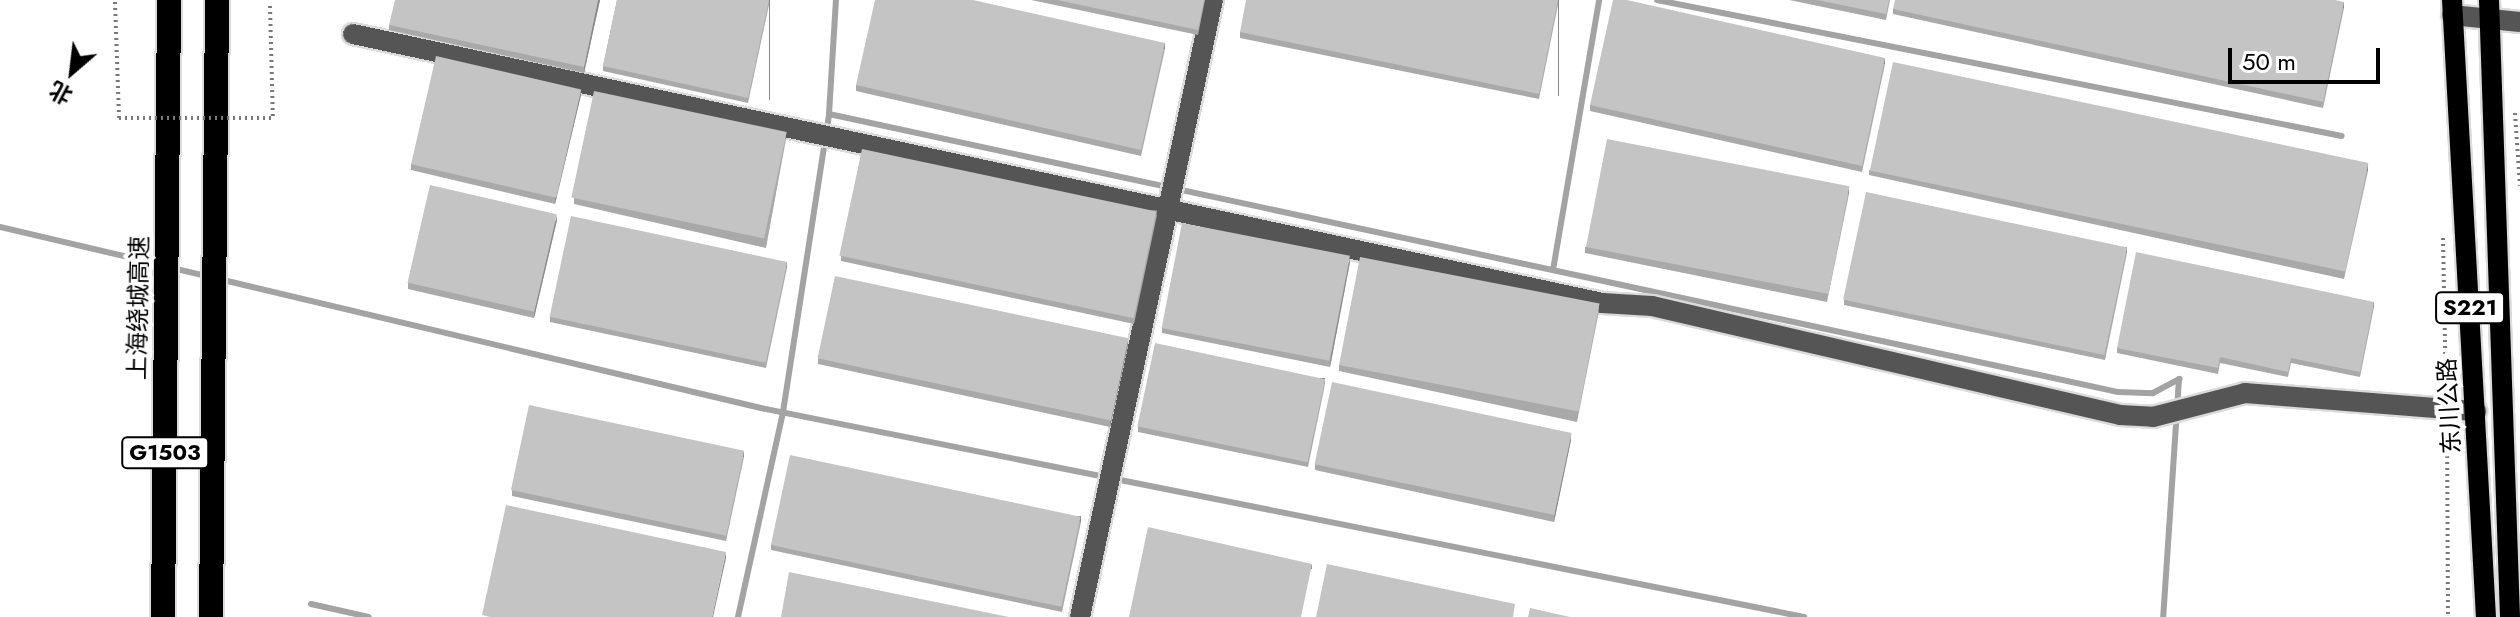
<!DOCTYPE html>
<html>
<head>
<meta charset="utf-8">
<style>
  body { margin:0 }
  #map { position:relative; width:2520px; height:617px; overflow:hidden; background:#fff; font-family:Jost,"Noto Sans SC",sans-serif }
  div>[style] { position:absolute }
  .stream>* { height:6px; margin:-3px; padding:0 3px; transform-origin:3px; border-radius:3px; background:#a3a3a3 }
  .path>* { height:4px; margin-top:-2px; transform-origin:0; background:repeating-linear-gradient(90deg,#777 0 2px,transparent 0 6px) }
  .roads { filter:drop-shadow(2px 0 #dbdbdb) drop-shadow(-2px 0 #dbdbdb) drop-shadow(0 2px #dbdbdb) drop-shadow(0 -2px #dbdbdb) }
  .minor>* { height:20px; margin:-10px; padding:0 10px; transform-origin:10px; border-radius:10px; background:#555 }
  .major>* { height:20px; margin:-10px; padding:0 10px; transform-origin:10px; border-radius:10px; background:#000 }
  .highway>* { height:24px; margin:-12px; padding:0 12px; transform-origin:12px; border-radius:12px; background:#000 }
  .path-bridge>* { height:4px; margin-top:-2px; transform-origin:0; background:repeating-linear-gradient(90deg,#777 0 2px,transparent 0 6px) }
  .wall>* { inset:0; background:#a9a9a9 }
  .shaded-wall>* { inset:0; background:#898989; transform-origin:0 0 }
  .building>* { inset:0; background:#c4c4c4; transform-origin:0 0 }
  span { translate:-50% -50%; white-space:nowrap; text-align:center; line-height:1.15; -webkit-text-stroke:8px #fff; paint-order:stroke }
  .shield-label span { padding:2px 6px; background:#fff; border:2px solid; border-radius:6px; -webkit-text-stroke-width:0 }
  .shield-label { font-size:22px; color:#000; font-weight:700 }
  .street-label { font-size:24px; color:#000 }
  .north { position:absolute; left:32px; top:32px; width:80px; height:80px; -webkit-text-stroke:6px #fff; paint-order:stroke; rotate:208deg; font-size:22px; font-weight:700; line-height:32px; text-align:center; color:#000 }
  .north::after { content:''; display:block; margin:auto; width:28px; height:36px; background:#000; clip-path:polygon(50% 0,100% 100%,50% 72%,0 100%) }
  .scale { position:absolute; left:2228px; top:48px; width:152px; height:36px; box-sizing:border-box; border:4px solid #000; border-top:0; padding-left:10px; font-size:24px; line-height:28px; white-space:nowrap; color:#000; -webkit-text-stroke:6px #fff; paint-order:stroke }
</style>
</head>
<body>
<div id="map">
  <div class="stream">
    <i style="left:1657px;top:0;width:698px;rotate:11.23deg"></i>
    <i style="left:829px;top:114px;width:1319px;rotate:12.17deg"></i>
    <i style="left:2118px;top:392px;width:35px;rotate:2deg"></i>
    <i style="left:2153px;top:393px;width:30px;rotate:-28deg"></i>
    <i style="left:2179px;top:379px;width:239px;rotate:93.8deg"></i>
    <i style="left:0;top:227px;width:166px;rotate:13.2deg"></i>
    <i style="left:172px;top:268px;width:37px;rotate:13deg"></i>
    <i style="left:1553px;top:270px;width:274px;rotate:-80.3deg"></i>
    <i style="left:219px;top:279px;width:557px;rotate:13.39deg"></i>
    <i style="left:761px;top:408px;width:1064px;rotate:11.33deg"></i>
    <i style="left:311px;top:604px;width:59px;rotate:12.6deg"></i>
    <i style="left:738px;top:617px;width:210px;rotate:-77.6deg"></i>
    <i style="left:783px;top:412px;width:302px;rotate:-81.2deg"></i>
    <i style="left:829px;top:114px;width:114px;rotate:-86.5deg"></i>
  </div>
  <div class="path">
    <i style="left:115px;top:2px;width:116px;rotate:88deg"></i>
    <i style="left:270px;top:6px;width:112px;rotate:88.5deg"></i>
    <i style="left:2515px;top:113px;width:73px;rotate:86.1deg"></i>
    <i style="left:2443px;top:238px;width:152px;rotate:88.9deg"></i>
    <i style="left:2447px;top:426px;width:191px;rotate:89.7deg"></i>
  </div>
  <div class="roads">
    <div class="minor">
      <i style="left:2452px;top:15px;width:68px;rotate:5.9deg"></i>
      <i style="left:353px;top:34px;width:1278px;rotate:12.15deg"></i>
      <i style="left:1602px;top:303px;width:50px;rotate:3.4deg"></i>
      <i style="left:1652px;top:306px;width:481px;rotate:13.1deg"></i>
      <i style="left:2120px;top:415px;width:33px;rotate:3deg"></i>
      <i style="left:2153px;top:417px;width:95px;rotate:-14.6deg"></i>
      <i style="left:2245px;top:393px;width:232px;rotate:4.5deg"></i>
      <i style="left:1080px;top:617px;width:631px;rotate:-77.84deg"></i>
    </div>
    <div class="major">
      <i style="left:2452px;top:0;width:618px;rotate:86.85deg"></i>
      <i style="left:2489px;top:0;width:617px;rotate:88.05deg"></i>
    </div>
    <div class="highway">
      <i style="left:163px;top:617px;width:617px;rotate:-89.44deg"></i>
      <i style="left:211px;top:617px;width:617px;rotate:-89.44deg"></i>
    </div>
  </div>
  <div class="path-bridge">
    <i style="left:119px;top:118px;width:154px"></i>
  </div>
  <div class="wall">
    <i style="clip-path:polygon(600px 0,584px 73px,389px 30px,389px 25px)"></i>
    <i style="clip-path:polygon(617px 0,770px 0,748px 103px,603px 71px,603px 66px)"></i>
    <i style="clip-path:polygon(1031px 0,1205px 0,1198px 35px)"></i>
    <i style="clip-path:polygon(1559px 0,1539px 99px,1240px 38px,1240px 32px)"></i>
    <i style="clip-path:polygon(1789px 0,1890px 0,1886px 20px)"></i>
    <i style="clip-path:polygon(2344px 8px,2323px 108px,1893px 14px,1893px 9px)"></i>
    <i style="clip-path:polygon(1165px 49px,1141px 156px,856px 91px,856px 85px)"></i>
    <i style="clip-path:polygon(1885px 64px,1862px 172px,1590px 111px,1590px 105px)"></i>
    <i style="clip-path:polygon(581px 95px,555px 204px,411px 170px,411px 164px)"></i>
    <i style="clip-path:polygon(786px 139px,766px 248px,574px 204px,574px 198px)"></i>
    <i style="clip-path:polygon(1869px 170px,2368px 171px,2344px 279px,1869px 175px)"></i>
    <i style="clip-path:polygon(1849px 194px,1827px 302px,1585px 253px,1585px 247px)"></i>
    <i style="clip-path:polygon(1157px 215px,1134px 324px,841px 261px,841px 256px)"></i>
    <i style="clip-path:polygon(557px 220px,534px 318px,408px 289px,408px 283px)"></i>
    <i style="clip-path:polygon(2127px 253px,2105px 360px,1844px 305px,1844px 300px)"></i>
    <i style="clip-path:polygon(1350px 262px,1330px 367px,1162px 333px,1162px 328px)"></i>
    <i style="clip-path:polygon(787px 268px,766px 368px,550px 322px,550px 317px)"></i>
    <i style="clip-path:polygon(2374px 307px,2360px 377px,2291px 363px,2288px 377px,2220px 363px,2218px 374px,2117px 353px,2117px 348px)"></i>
    <i style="clip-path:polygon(1599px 311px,1577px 422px,1339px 371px,1339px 365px)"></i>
    <i style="clip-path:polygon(1128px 345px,1110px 427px,818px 364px,818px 358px)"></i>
    <i style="clip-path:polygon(1325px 384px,1308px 467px,1138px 432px,1138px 426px)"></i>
    <i style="clip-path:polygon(1571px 440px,1554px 522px,1315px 470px,1315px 464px)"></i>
    <i style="clip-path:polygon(744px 457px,726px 541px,512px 496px,512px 490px)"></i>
    <i style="clip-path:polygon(1081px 522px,1062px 612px,771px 550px,771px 545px)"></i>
  </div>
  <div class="shaded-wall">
    <i style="clip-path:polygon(598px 0,600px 0,584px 73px,584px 67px)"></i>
    <i style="left:769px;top:0;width:1px;height:100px"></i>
    <i style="left:1558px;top:0;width:1px;height:96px"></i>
    <i style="left:2344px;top:2px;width:6px;height:102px;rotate:90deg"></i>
    <i style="left:1165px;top:43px;width:6px;height:110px;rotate:90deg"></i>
    <i style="left:1885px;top:58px;width:6px;height:110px;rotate:90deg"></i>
    <i style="clip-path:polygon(581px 90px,581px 95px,555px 204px,555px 198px)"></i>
    <i style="left:786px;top:133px;width:6px;height:111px;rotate:90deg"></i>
    <i style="left:2368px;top:165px;width:6px;height:111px;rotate:90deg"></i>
    <i style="left:1849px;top:188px;width:6px;height:110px;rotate:90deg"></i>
    <i style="left:1157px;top:210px;width:5px;height:111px;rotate:90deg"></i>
    <i style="clip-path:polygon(557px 215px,557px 220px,534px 318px,534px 312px)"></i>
    <i style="left:2127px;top:247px;width:6px;height:109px;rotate:90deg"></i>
    <i style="clip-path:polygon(1350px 257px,1350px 262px,1330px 367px,1330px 361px)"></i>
    <i style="left:787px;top:262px;width:6px;height:102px;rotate:90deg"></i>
    <i style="left:2374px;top:302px;width:5px;height:71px;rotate:90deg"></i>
    <i style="left:1599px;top:305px;width:6px;height:113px;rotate:90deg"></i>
    <i style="clip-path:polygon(1128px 339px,1128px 345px,1110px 427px,1110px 422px)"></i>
    <i style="left:1325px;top:378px;width:6px;height:85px;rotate:90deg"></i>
    <i style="clip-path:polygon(1571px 434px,1571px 440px,1554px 522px,1554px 517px)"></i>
    <i style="left:744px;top:452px;width:5px;height:86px;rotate:90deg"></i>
    <i style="left:1081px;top:516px;width:6px;height:92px;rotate:90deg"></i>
    <i style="clip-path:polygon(726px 552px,726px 558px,713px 617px,712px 617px)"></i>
    <i style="left:1312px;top:564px;width:5px;height:54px;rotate:90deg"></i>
  </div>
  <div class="building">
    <i style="clip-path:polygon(395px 0,598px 0,584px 67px,389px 25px)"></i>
    <i style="clip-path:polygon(617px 0,769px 0,748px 98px,603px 66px)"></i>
    <i style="clip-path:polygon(875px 0,973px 0,1165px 43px,1141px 150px,856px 85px)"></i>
    <i style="clip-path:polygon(1057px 0,1204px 0,1198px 30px)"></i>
    <i style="clip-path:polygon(1246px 0,1558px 0,1539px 94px,1240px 32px)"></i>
    <i style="clip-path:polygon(1613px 0,1627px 0,1885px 58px,1862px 166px,1590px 105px)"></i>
    <i style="clip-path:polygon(1817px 0,1889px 0,1886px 14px)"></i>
    <i style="clip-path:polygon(1895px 0,2335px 0,2344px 2px,2323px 102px,1893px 9px)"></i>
    <i style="left:436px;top:56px;width:149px;height:111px;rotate:13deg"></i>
    <i style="left:1893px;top:62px;width:486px;height:111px;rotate:12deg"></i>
    <i style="left:594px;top:91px;width:197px;height:109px;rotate:12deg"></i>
    <i style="left:1607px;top:139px;width:247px;height:110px;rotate:11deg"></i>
    <i style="left:862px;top:149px;width:301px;height:109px;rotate:12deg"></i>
    <i style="left:430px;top:185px;width:130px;height:100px;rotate:13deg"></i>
    <i style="left:1866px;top:192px;width:267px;height:110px;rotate:12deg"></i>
    <i style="left:571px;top:216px;width:221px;height:103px;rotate:12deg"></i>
    <i style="left:1182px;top:223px;width:171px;height:107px;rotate:11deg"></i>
    <i style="clip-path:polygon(2136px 252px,2374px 302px,2360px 372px,2291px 358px,2288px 372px,2220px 357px,2218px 368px,2117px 348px)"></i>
    <i style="left:1360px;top:257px;width:244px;height:110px;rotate:11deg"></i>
    <i style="left:835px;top:276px;width:300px;height:84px;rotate:12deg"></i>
    <i style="left:1155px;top:343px;width:174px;height:85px;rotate:12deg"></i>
    <i style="left:1332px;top:382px;width:245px;height:84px;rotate:12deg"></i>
    <i style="left:529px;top:405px;width:220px;height:87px;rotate:12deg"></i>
    <i style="left:790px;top:455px;width:297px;height:92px;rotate:12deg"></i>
    <i style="clip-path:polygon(506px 505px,726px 552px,712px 617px,490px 617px,482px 615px)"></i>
    <i style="clip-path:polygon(1148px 527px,1312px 564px,1301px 617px,1129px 617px)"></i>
    <i style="clip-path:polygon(1327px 564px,1515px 604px,1513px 617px,1316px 617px)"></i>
    <i style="clip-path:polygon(789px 572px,1009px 617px,781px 617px)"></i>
    <i style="clip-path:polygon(1530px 608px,1570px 617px,1528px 617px)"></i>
  </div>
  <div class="shield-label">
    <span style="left:2470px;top:308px">S221</span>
    <span style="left:165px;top:453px">G1503</span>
  </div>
  <div class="street-label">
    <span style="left:138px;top:308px;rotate:-89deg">上海绕城高速</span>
    <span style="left:2449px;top:406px;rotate:-93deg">东川公路</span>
  </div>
  <div class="north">北</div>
  <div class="scale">50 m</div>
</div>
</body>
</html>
